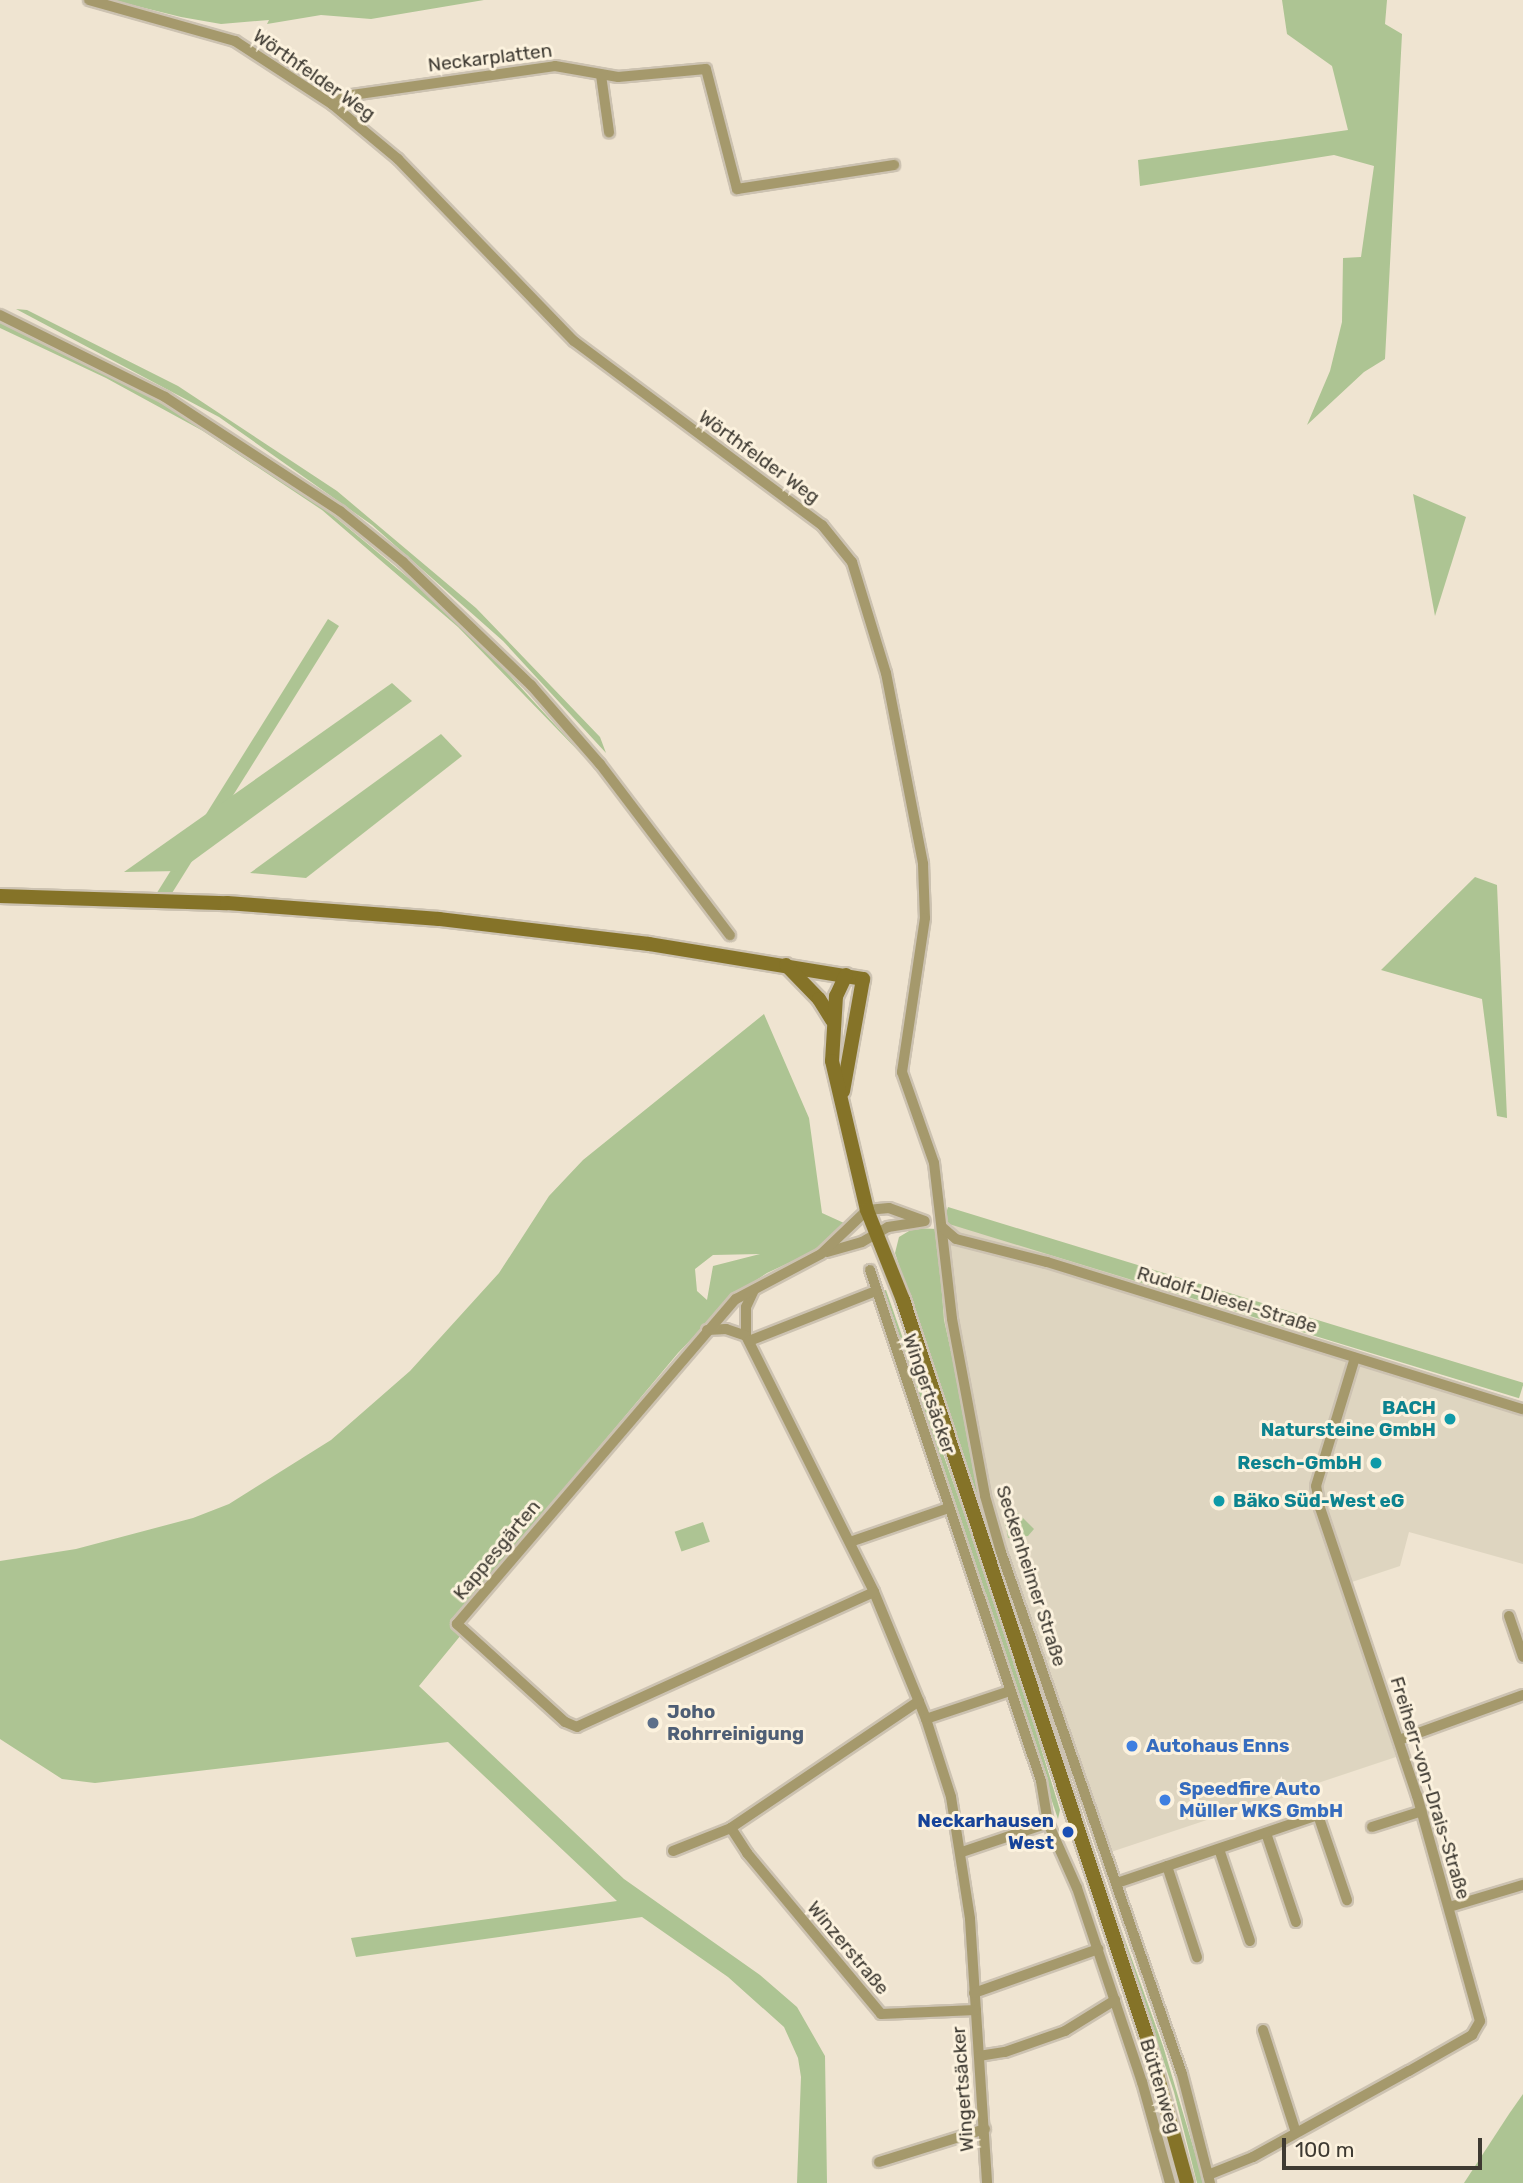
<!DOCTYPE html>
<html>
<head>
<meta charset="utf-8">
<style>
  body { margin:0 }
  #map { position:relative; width:1523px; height:2183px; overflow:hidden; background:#efe4d1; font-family:Rubik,sans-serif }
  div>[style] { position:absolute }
  .commercial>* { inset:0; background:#ded5c0 }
  .green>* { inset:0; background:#adc493; transform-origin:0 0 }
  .roads { filter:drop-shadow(2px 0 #ccc2b1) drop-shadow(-2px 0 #ccc2b1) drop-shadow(0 2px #ccc2b1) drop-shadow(0 -2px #ccc2b1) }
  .street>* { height:10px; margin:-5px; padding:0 5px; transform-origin:5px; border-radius:5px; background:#a5996c }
  .secondary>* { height:14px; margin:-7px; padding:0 7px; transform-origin:7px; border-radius:7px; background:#857328 }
  .dots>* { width:19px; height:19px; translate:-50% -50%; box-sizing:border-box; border:4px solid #fcf2de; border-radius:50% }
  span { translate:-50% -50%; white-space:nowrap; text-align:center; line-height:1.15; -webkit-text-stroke:6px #fcf2de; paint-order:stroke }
  .street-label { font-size:19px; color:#3e3a32 }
  .culture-label { font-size:19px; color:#0d838f; font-weight:700 }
  .right { translate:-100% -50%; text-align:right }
  .left { translate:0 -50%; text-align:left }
  .service-label { font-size:19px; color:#4e5e75; font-weight:700 }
  .shop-label { font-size:19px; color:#366cbe; font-weight:700 }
  .transit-label { font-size:19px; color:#164399; font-weight:700 }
  .scale { position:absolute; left:1282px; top:2138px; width:200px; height:32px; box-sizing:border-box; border:4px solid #3e3a32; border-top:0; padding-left:9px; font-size:21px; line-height:24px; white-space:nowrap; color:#3e3a32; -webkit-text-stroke:5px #fcf2de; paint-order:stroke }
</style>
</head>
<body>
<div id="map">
  <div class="commercial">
    <i style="clip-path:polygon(951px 1223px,1523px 1402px,1523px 1564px,1409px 1532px,1400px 1566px,1343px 1585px,1396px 1757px,1111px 1852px,1054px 1710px,966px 1420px,944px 1320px,937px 1229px)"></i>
  </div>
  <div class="green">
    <i style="clip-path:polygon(112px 0,484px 0,371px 19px,321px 15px,267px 24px,269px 20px,221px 24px,181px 17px)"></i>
    <i style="clip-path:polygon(1282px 0,1387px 0,1385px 24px,1402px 34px,1385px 359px,1364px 372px,1307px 425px,1330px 371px,1342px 322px,1343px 258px,1361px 257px,1374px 166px,1334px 155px,1140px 186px,1138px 160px,1348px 130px,1332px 66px,1287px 34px)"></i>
    <i style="clip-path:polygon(16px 309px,27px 310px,178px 386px,337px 491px,476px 608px,600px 737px,606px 753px,503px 641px,372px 525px,219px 417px)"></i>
    <i style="clip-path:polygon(0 322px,104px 370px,214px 432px,311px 497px,458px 619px,590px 763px,458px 627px,322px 510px,203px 431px,106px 378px,0 328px)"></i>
    <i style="clip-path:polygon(1413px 494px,1466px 517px,1435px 616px)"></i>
    <i style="left:328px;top:619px;width:13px;height:326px;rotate:32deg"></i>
    <i style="clip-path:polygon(392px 683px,412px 701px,179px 871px,124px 872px)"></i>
    <i style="clip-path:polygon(441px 734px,462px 756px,306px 878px,250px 873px)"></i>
    <i style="clip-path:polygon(1475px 877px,1497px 885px,1507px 1118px,1497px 1116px,1482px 999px,1381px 970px)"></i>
    <i style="clip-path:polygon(evenodd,764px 1014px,809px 1118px,822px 1213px,844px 1223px,825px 1246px,767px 1273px,734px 1295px,678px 1353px,450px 1625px,461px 1635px,419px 1686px,624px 1879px,760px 1975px,797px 2007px,825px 2056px,827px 2183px,797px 2183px,801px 2077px,798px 2058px,784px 2027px,728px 1977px,642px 1917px,356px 1957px,351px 1938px,617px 1901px,448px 1742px,95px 1783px,62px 1779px,0 1739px,0 1561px,76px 1549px,193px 1518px,229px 1504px,331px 1440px,410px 1371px,499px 1273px,549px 1196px,583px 1160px,764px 1014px,760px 1254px,713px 1266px,707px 1300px,697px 1291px,695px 1269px,713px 1255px,760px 1254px)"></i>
    <i style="left:948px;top:1207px;width:602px;height:16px;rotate:17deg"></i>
    <i style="clip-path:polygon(914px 1228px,937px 1229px,944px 1320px,995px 1549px,1077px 1778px,1066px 1768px,1042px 1700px,895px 1253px,899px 1237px)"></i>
    <i style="clip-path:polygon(886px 1290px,1006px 1634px,1060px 1810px,1058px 1819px,880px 1291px)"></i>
    <i style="clip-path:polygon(1018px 1513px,1034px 1529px,1028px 1536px,1008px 1538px,1004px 1517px)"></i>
    <i style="left:703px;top:1522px;width:21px;height:30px;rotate:71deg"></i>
    <i style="clip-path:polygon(1095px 1856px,1163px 2046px,1204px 2183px,1197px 2183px,1174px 2092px)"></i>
    <i style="clip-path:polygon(1523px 2094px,1523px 2183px,1464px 2183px,1509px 2114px)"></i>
  </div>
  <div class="roads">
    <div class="street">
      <i style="left:89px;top:0;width:152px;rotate:15.7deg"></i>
      <i style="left:235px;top:41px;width:117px;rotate:33.1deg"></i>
      <i style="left:333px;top:105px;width:85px;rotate:39.7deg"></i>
      <i style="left:398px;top:159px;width:253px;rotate:46deg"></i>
      <i style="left:574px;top:341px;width:309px;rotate:36.6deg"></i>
      <i style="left:822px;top:525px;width:48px;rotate:51deg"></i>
      <i style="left:852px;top:562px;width:116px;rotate:73deg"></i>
      <i style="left:886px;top:673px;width:195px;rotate:79deg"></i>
      <i style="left:923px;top:864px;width:54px;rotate:87.9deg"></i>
      <i style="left:925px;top:918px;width:156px;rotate:98.5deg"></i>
      <i style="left:902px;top:1072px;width:96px;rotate:70.6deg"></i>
      <i style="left:934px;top:1163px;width:157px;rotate:83.4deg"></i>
      <i style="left:952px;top:1319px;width:180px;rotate:79.4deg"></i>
      <i style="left:985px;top:1496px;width:58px;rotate:74.1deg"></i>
      <i style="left:1001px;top:1552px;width:552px;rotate:70.88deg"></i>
      <i style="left:1182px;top:2074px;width:113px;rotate:75.6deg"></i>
      <i style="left:601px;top:75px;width:58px;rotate:82deg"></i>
      <i style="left:333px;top:105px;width:15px;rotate:-37deg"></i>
      <i style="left:345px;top:96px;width:212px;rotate:-8.1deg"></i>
      <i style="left:555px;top:66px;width:64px;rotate:9.9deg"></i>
      <i style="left:618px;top:77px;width:88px;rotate:-5.2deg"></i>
      <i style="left:706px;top:69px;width:124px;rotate:75.5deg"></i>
      <i style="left:737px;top:189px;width:159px;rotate:-8.7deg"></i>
      <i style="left:0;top:315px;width:184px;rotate:26.4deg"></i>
      <i style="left:165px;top:397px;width:209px;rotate:33.1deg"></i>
      <i style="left:340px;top:511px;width:81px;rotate:39deg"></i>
      <i style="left:403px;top:562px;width:178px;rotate:43.9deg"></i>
      <i style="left:531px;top:685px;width:105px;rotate:48.9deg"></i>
      <i style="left:600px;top:764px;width:215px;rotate:52.8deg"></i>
      <i style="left:942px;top:1227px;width:18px;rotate:41deg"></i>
      <i style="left:956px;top:1239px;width:94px;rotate:14.2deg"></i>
      <i style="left:1047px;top:1262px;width:498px;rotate:17.2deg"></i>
      <i style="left:827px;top:1252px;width:36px;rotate:-16deg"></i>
      <i style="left:862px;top:1242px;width:30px;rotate:-30deg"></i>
      <i style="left:888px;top:1227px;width:36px;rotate:-9deg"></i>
      <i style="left:870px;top:1270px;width:539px;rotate:71.5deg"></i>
      <i style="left:1041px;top:1781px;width:43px;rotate:80.5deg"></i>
      <i style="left:1048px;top:1823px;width:71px;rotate:66deg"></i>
      <i style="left:1077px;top:1888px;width:205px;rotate:71.5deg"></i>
      <i style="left:1142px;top:2082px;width:105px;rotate:74.5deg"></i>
      <i style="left:754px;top:1290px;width:19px;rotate:115deg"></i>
      <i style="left:746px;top:1307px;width:29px;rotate:90deg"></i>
      <i style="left:746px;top:1336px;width:286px;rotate:63.4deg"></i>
      <i style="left:874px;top:1592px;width:137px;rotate:67.7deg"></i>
      <i style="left:926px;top:1719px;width:82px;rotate:72.2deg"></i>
      <i style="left:951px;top:1797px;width:123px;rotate:81.1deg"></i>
      <i style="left:970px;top:1919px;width:265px;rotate:86.3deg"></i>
      <i style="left:707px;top:1330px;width:19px;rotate:-3deg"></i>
      <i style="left:726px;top:1329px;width:21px;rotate:19deg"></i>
      <i style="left:749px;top:1341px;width:136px;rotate:-21.5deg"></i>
      <i style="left:850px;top:1542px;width:105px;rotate:-19deg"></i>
      <i style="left:874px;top:1592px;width:326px;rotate:155.6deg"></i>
      <i style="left:577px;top:1727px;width:13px;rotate:-157deg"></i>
      <i style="left:565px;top:1722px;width:146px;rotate:-137.8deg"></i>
      <i style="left:457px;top:1624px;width:428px;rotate:-49.4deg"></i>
      <i style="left:736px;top:1299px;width:96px;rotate:-27.9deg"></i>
      <i style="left:821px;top:1254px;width:64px;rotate:-43.7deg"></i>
      <i style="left:867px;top:1210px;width:22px;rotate:-5deg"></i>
      <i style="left:889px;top:1208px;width:38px;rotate:20deg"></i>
      <i style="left:1509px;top:1616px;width:43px;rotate:71.1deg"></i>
      <i style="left:919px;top:1701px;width:227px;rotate:146deg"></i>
      <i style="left:731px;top:1828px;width:30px;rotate:57deg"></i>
      <i style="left:747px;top:1853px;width:209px;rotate:50.2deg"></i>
      <i style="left:881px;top:2014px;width:95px;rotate:-2.4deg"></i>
      <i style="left:926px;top:1719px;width:89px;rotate:-18.4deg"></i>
      <i style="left:1399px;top:1740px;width:132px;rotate:-19.9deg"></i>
      <i style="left:1372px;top:1827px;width:52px;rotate:-17.7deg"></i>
      <i style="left:1266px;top:1833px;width:94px;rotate:71.4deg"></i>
      <i style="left:1219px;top:1849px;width:97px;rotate:71.4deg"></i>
      <i style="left:673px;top:1851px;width:62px;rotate:-21.6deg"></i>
      <i style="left:962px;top:1852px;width:91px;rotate:-18.6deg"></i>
      <i style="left:1167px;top:1866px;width:96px;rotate:71.8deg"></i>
      <i style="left:1117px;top:1883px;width:212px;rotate:-18.7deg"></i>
      <i style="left:1318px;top:1815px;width:90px;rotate:71.2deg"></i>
      <i style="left:1449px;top:1907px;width:77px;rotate:-16.6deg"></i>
      <i style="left:974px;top:1993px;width:132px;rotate:-19.5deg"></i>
      <i style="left:1263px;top:2030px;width:108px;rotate:72.2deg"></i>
      <i style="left:979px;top:2056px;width:26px;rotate:-9deg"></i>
      <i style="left:1005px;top:2052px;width:64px;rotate:-19.3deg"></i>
      <i style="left:1065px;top:2031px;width:59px;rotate:-31.8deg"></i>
      <i style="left:879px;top:2162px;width:111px;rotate:-17.3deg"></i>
      <i style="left:1208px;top:2175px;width:48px;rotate:-21.8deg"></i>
      <i style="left:1253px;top:2157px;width:178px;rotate:-28.9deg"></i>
      <i style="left:1409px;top:2071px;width:73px;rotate:-29.7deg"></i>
      <i style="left:1472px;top:2035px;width:16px;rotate:-60deg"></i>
      <i style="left:1480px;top:2021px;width:234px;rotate:-105.6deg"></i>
      <i style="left:1417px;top:1796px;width:304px;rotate:-108.6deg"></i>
      <i style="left:1320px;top:1508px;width:22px;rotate:-100deg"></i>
      <i style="left:1316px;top:1486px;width:134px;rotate:-73.1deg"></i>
    </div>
    <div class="secondary">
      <i style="left:0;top:896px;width:227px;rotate:1.8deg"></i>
      <i style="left:227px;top:903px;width:213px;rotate:4.3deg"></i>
      <i style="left:439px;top:919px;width:211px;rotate:6.8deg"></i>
      <i style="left:649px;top:944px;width:217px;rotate:9.3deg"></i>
      <i style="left:863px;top:979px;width:114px;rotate:100.1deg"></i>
      <i style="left:786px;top:965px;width:47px;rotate:45.9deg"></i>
      <i style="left:819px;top:999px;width:25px;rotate:58deg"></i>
      <i style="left:846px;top:975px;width:23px;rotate:115deg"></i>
      <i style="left:836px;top:996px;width:65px;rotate:93.5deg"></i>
      <i style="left:832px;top:1061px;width:153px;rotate:76.8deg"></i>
      <i style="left:867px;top:1210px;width:97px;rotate:68.2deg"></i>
      <i style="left:903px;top:1300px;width:777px;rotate:71.7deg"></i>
      <i style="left:1147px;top:2038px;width:150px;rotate:74.6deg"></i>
    </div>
  </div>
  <div class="dots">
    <i style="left:1450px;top:1419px;background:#0f9aa8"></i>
    <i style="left:1376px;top:1463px;background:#0f9aa8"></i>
    <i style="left:1219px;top:1501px;background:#0f9aa8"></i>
    <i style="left:653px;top:1723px;background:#5c6f8a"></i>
    <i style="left:1132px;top:1746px;background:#3f7fe0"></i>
    <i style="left:1165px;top:1800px;background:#3f7fe0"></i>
    <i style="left:1068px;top:1832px;background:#1a4fb4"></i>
  </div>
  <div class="street-label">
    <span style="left:490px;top:58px;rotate:-7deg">Neckarplatten</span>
    <span style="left:314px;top:75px;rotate:35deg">Wörthfelder Weg</span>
    <span style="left:759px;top:457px;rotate:36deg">Wörthfelder Weg</span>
    <span style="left:1227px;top:1300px;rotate:17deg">Rudolf-Diesel-Straße</span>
    <span style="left:929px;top:1394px;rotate:71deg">Wingertsäcker</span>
    <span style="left:497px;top:1550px;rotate:-50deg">Kappesgärten</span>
    <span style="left:1031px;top:1576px;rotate:72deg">Seckenheimer Straße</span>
    <span style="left:1430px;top:1788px;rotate:73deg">Freiherr-von-Drais-Straße</span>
    <span style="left:848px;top:1948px;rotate:50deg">Winzerstraße</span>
    <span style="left:1160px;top:2086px;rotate:73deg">Büttenweg</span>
    <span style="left:963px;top:2089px;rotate:-94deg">Wingertsäcker</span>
  </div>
  <div class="culture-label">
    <span class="right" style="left:1436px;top:1419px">BACH<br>Natursteine GmbH</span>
    <span class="right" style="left:1362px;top:1463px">Resch-GmbH</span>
    <span class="left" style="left:1233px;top:1501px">Bäko Süd-West eG</span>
  </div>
  <div class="service-label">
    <span class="left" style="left:667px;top:1723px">Joho<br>Rohrreinigung</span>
  </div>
  <div class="shop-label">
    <span class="left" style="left:1146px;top:1746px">Autohaus Enns</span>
    <span class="left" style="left:1179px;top:1800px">Speedfire Auto<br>Müller WKS GmbH</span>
  </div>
  <div class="transit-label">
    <span class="right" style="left:1054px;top:1832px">Neckarhausen<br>West</span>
  </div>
  <div class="scale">100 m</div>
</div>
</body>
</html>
